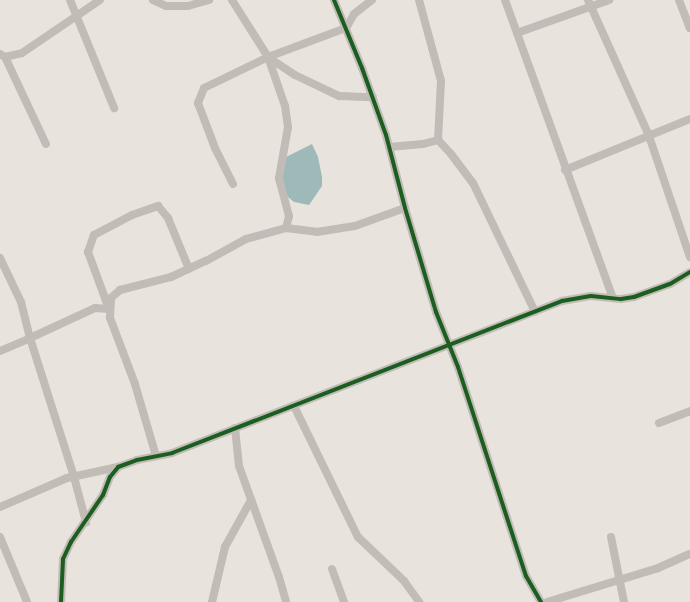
<!DOCTYPE html>
<html>
<head>
<meta charset="utf-8">
<style>
  body { margin:0 }
  #map { position:relative; width:690px; height:602px; overflow:hidden; background:#e9e3de; font-family:Figtree,sans-serif }
  div>[style] { position:absolute }
  .water>* { inset:0; background:#9db9b8 }
  .street>* { height:8px; margin:-4px; padding:0 4px; transform-origin:4px; border-radius:4px; background:#c2bcb7 }
  .cycleway>* { height:4px; margin:-2px; padding:0 2px; transform-origin:2px; border-radius:2px; background:#1b5e20 }
  span { translate:-50% -50%; white-space:nowrap; text-align:center; line-height:1.15; -webkit-text-stroke:3.5px #f6ede5; paint-order:stroke }
</style>
</head>
<body>
<div id="map">
  <div class="water">
    <i style="clip-path:polygon(312px 144px,318px 157px,322px 177px,322px 186px,309px 205px,294px 202px,288px 197px,283px 187px,282px 162px,284px 158px)"></i>
  </div>
  <div class="street">
    <i style="left:70px;top:0;width:117px;rotate:67.8deg"></i>
    <i style="left:153px;top:0;width:14px;rotate:25deg"></i>
    <i style="left:166px;top:6px;width:22px"></i>
    <i style="left:188px;top:6px;width:22px;rotate:-16deg"></i>
    <i style="left:334px;top:0;width:74px;rotate:67.6deg"></i>
    <i style="left:362px;top:68px;width:71px;rotate:70.3deg"></i>
    <i style="left:386px;top:135px;width:75px;rotate:75.4deg"></i>
    <i style="left:405px;top:208px;width:109px;rotate:73.4deg"></i>
    <i style="left:436px;top:312px;width:59px;rotate:68.2deg"></i>
    <i style="left:458px;top:367px;width:220px;rotate:72deg"></i>
    <i style="left:526px;top:576px;width:30px;rotate:60deg"></i>
    <i style="left:419px;top:0;width:84px;rotate:74.8deg"></i>
    <i style="left:441px;top:81px;width:59px;rotate:92.9deg"></i>
    <i style="left:505px;top:0;width:317px;rotate:70.1deg"></i>
    <i style="left:588px;top:0;width:149px;rotate:65.8deg"></i>
    <i style="left:649px;top:136px;width:128px;rotate:71.3deg"></i>
    <i style="left:679px;top:0;width:30px;rotate:69deg"></i>
    <i style="left:517px;top:33px;width:98px;rotate:-19.7deg"></i>
    <i style="left:0;top:54px;width:6px;rotate:31deg"></i>
    <i style="left:5px;top:57px;width:17px;rotate:-13deg"></i>
    <i style="left:22px;top:53px;width:94px;rotate:-34.2deg"></i>
    <i style="left:5px;top:57px;width:96px;rotate:64.8deg"></i>
    <i style="left:268px;top:57px;width:32px;rotate:34deg"></i>
    <i style="left:295px;top:75px;width:49px;rotate:25.5deg"></i>
    <i style="left:339px;top:96px;width:34px;rotate:2deg"></i>
    <i style="left:389px;top:147px;width:34px;rotate:-5deg"></i>
    <i style="left:423px;top:144px;width:16px;rotate:-15deg"></i>
    <i style="left:438px;top:140px;width:19px;rotate:47deg"></i>
    <i style="left:451px;top:154px;width:36px;rotate:53deg"></i>
    <i style="left:473px;top:183px;width:143px;rotate:64.3deg"></i>
    <i style="left:565px;top:170px;width:135px;rotate:-22.2deg"></i>
    <i style="left:233px;top:184px;width:40px;rotate:-116.6deg"></i>
    <i style="left:215px;top:148px;width:48px;rotate:-110.7deg"></i>
    <i style="left:198px;top:103px;width:16px;rotate:-68deg"></i>
    <i style="left:204px;top:88px;width:71px;rotate:-25.8deg"></i>
    <i style="left:268px;top:57px;width:83px;rotate:-20.4deg"></i>
    <i style="left:346px;top:28px;width:16px;rotate:-60deg"></i>
    <i style="left:354px;top:14px;width:23px;rotate:-38deg"></i>
    <i style="left:286px;top:228px;width:31px;rotate:7deg"></i>
    <i style="left:317px;top:232px;width:38px;rotate:-9deg"></i>
    <i style="left:355px;top:226px;width:53px;rotate:-19.8deg"></i>
    <i style="left:0;top:258px;width:49px;rotate:64.5deg"></i>
    <i style="left:21px;top:302px;width:37px;rotate:76deg"></i>
    <i style="left:30px;top:338px;width:72px;rotate:-24.8deg"></i>
    <i style="left:95px;top:308px;width:14px;rotate:4deg"></i>
    <i style="left:109px;top:309px;width:61px;rotate:-110.2deg"></i>
    <i style="left:88px;top:252px;width:18px;rotate:-71deg"></i>
    <i style="left:94px;top:235px;width:43px;rotate:-27.8deg"></i>
    <i style="left:132px;top:215px;width:28px;rotate:-19deg"></i>
    <i style="left:158px;top:206px;width:16px;rotate:50deg"></i>
    <i style="left:168px;top:218px;width:55px;rotate:67.6deg"></i>
    <i style="left:0;top:351px;width:33px;rotate:-23deg"></i>
    <i style="left:30px;top:338px;width:146px;rotate:72.4deg"></i>
    <i style="left:74px;top:477px;width:47px;rotate:75.1deg"></i>
    <i style="left:294px;top:406px;width:146px;rotate:64deg"></i>
    <i style="left:358px;top:537px;width:64px;rotate:43.7deg"></i>
    <i style="left:404px;top:581px;width:26px;rotate:54deg"></i>
    <i style="left:659px;top:423px;width:33px;rotate:-21deg"></i>
    <i style="left:235px;top:428px;width:38px;rotate:84deg"></i>
    <i style="left:239px;top:466px;width:118px;rotate:70.2deg"></i>
    <i style="left:279px;top:577px;width:26px;rotate:74deg"></i>
    <i style="left:156px;top:456px;width:75px;rotate:-106.3deg"></i>
    <i style="left:135px;top:384px;width:71px;rotate:-110.7deg"></i>
    <i style="left:110px;top:318px;width:20px;rotate:-87deg"></i>
    <i style="left:111px;top:298px;width:12px;rotate:-42deg"></i>
    <i style="left:120px;top:290px;width:53px;rotate:-14.3deg"></i>
    <i style="left:171px;top:277px;width:38px;rotate:-25deg"></i>
    <i style="left:206px;top:261px;width:46px;rotate:-28.8deg"></i>
    <i style="left:246px;top:239px;width:41px;rotate:-15.4deg"></i>
    <i style="left:286px;top:228px;width:12px;rotate:-76deg"></i>
    <i style="left:289px;top:216px;width:39px;rotate:-105deg"></i>
    <i style="left:279px;top:178px;width:52px;rotate:-80deg"></i>
    <i style="left:288px;top:127px;width:21px;rotate:-98deg"></i>
    <i style="left:285px;top:106px;width:52px;rotate:-109.1deg"></i>
    <i style="left:268px;top:57px;width:67px;rotate:-122.3deg"></i>
    <i style="left:0;top:507px;width:73px;rotate:-23.4deg"></i>
    <i style="left:67px;top:478px;width:52px;rotate:-12.2deg"></i>
    <i style="left:0;top:537px;width:70px;rotate:67.4deg"></i>
    <i style="left:611px;top:537px;width:66px;rotate:78.7deg"></i>
    <i style="left:332px;top:569px;width:35px;rotate:70deg"></i>
    <i style="left:61px;top:602px;width:43px;rotate:-87.3deg"></i>
    <i style="left:63px;top:559px;width:19px;rotate:-65deg"></i>
    <i style="left:71px;top:542px;width:57px;rotate:-55.8deg"></i>
    <i style="left:103px;top:495px;width:19px;rotate:-69deg"></i>
    <i style="left:110px;top:477px;width:13px;rotate:-51deg"></i>
    <i style="left:118px;top:467px;width:20px;rotate:-20deg"></i>
    <i style="left:137px;top:460px;width:36px;rotate:-11deg"></i>
    <i style="left:172px;top:453px;width:419px;rotate:-21.3deg"></i>
    <i style="left:562px;top:301px;width:29px;rotate:-10deg"></i>
    <i style="left:591px;top:296px;width:30px;rotate:6deg"></i>
    <i style="left:621px;top:299px;width:13px;rotate:-9deg"></i>
    <i style="left:634px;top:297px;width:38px;rotate:-20deg"></i>
    <i style="left:670px;top:284px;width:23px;rotate:-31deg"></i>
    <i style="left:212px;top:602px;width:57px;rotate:-76.7deg"></i>
    <i style="left:225px;top:547px;width:54px;rotate:-61deg"></i>
    <i style="left:547px;top:602px;width:116px;rotate:-17deg"></i>
    <i style="left:658px;top:568px;width:35px;rotate:-24deg"></i>
  </div>
  <div class="cycleway">
    <i style="left:334px;top:0;width:74px;rotate:67.6deg"></i>
    <i style="left:362px;top:68px;width:71px;rotate:70.3deg"></i>
    <i style="left:386px;top:135px;width:75px;rotate:75.4deg"></i>
    <i style="left:405px;top:208px;width:109px;rotate:73.4deg"></i>
    <i style="left:436px;top:312px;width:59px;rotate:68.2deg"></i>
    <i style="left:458px;top:367px;width:220px;rotate:72deg"></i>
    <i style="left:526px;top:576px;width:30px;rotate:60deg"></i>
    <i style="left:61px;top:602px;width:43px;rotate:-87.3deg"></i>
    <i style="left:63px;top:559px;width:19px;rotate:-65deg"></i>
    <i style="left:71px;top:542px;width:57px;rotate:-55.8deg"></i>
    <i style="left:103px;top:495px;width:19px;rotate:-69deg"></i>
    <i style="left:110px;top:477px;width:13px;rotate:-51deg"></i>
    <i style="left:118px;top:467px;width:20px;rotate:-20deg"></i>
    <i style="left:137px;top:460px;width:36px;rotate:-11deg"></i>
    <i style="left:172px;top:453px;width:419px;rotate:-21.3deg"></i>
    <i style="left:562px;top:301px;width:29px;rotate:-10deg"></i>
    <i style="left:591px;top:296px;width:30px;rotate:6deg"></i>
    <i style="left:621px;top:299px;width:13px;rotate:-9deg"></i>
    <i style="left:634px;top:297px;width:38px;rotate:-20deg"></i>
    <i style="left:670px;top:284px;width:23px;rotate:-31deg"></i>
  </div>
</div>
</body>
</html>
